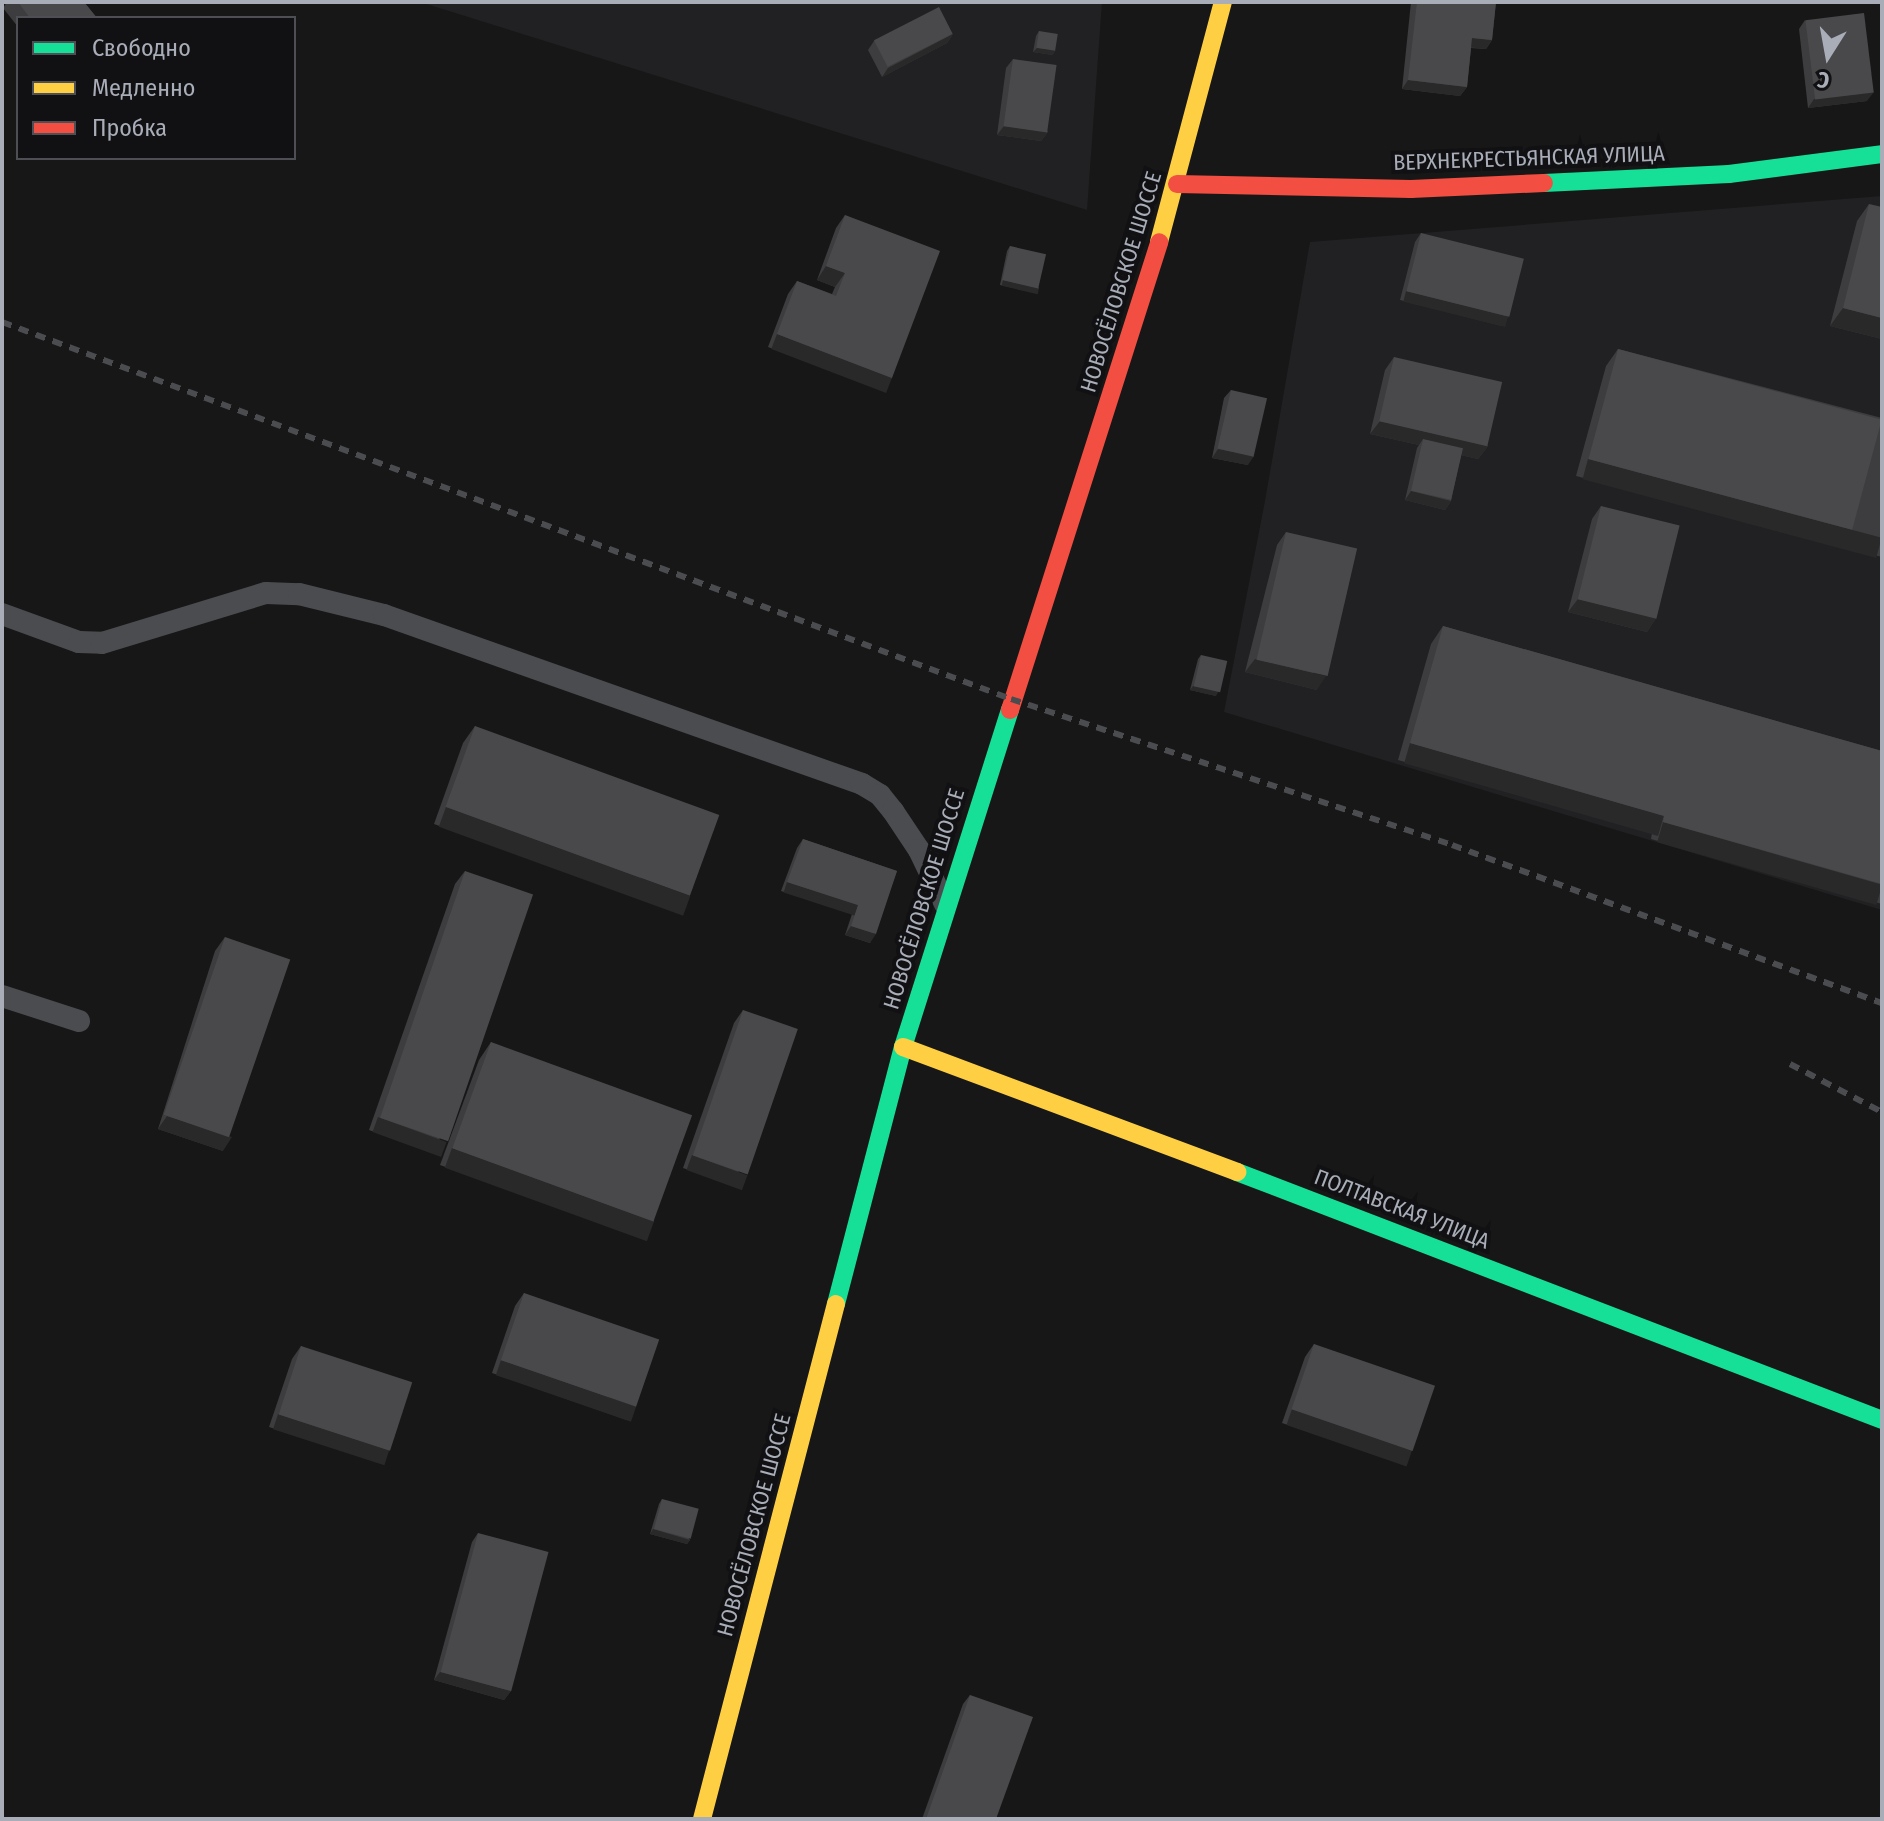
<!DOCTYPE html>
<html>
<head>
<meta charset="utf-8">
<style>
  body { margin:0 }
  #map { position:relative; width:1884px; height:1821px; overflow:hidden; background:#171717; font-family:"Fira Sans Condensed",sans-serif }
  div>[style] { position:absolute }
  .built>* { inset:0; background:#212123 }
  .lane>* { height:22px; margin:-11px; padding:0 11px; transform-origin:11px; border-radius:11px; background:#4b4c50 }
  .fast>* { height:18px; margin:-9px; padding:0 9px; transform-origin:9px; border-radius:9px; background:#16e098 }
  .slow>* { height:18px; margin:-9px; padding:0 9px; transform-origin:9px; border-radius:9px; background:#ffcf43 }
  .jam>* { height:18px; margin:-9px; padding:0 9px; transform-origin:9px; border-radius:9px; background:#f24e42 }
  .rail>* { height:6px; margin-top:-3px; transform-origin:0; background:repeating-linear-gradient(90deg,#4b4c4f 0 10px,transparent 0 18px) }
  .wall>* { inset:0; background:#3d3d3f }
  .shaded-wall>* { inset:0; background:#29292a; transform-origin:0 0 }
  .building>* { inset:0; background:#49494c; transform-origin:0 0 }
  span { translate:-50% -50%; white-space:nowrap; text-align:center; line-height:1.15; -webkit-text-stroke:8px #111113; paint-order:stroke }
  .street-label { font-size:22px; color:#a8adb8 }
  .frame { position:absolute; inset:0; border:4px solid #a8adb8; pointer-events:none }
  .legend { position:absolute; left:16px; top:16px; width:280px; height:144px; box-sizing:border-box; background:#111113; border:2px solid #4d4f55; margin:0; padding:10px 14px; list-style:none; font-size:24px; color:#a8adb8 }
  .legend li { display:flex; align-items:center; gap:16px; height:40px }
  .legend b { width:40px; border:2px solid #4d4f55 }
  .north { position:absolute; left:1788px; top:16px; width:80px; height:80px; -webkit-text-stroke:6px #111113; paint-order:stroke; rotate:191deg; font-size:22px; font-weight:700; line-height:32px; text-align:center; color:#a8adb8 }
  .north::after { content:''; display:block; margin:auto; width:28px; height:36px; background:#a8adb8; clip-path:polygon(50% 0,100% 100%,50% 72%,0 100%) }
</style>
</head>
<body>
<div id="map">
  <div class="built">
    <i style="clip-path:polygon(420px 2px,1102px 2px,1087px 210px)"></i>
    <i style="clip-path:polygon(1882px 196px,1882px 910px,1224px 712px,1265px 501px,1310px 242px)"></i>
  </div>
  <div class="lane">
    <i style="left:2px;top:614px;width:82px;rotate:20deg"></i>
    <i style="left:79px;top:642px;width:23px;rotate:2deg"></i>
    <i style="left:102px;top:643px;width:171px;rotate:-17deg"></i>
    <i style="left:266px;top:593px;width:33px;rotate:2deg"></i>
    <i style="left:299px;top:594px;width:88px;rotate:13.9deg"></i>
    <i style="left:384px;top:615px;width:507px;rotate:19.47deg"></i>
    <i style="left:862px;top:784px;width:21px;rotate:31deg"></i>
    <i style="left:880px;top:795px;width:21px;rotate:51deg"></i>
    <i style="left:893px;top:811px;width:47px;rotate:56.3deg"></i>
    <i style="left:919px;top:850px;width:60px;rotate:64.3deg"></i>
    <i style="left:2px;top:996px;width:81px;rotate:18deg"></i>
  </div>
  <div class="fast">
    <i style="left:1544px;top:183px;width:185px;rotate:-2.8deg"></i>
    <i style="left:1729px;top:174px;width:154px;rotate:-7.4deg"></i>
    <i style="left:1237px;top:1172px;width:691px;rotate:21.03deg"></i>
    <i style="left:836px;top:1304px;width:266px;rotate:-75.4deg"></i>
    <i style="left:903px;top:1047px;width:354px;rotate:-72.4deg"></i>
  </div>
  <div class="slow">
    <i style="left:1159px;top:242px;width:248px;rotate:-75.1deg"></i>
    <i style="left:903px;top:1047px;width:357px;rotate:20.5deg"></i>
    <i style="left:702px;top:1819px;width:532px;rotate:-75.42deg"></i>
  </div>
  <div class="jam">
    <i style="left:1177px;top:184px;width:234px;rotate:1.2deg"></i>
    <i style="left:1411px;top:189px;width:133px;rotate:-2.6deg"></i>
    <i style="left:1010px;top:710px;width:491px;rotate:-72.3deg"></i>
  </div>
  <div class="rail">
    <i style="left:2px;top:322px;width:1077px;rotate:20.49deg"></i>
    <i style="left:1011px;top:699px;width:465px;rotate:18.3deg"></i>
    <i style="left:1452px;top:845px;width:458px;rotate:20.2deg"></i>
    <i style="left:1790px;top:1064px;width:104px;rotate:27.6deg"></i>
  </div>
  <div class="wall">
    <i style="clip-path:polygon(7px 2px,84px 2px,97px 18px,18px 18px,18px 27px,3px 8px)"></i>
    <i style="clip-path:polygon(1411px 2px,1496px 2px,1492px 40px,1486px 49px,1471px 48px,1467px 87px,1460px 96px,1402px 89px)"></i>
    <i style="clip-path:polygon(1805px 20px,1867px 101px,1808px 108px,1799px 29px)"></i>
    <i style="clip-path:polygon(1039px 31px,1053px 55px,1033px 52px,1036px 36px)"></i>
    <i style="clip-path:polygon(953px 34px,947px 43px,882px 77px,868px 50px,874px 41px)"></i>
    <i style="clip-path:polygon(1013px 59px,1048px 132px,1041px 141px,997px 135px,1006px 68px)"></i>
    <i style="clip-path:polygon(1869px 204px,1882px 339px,1830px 326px,1857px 221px)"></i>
    <i style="clip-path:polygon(845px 215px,892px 378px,883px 391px,768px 347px,788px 294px,797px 281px,832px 294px,835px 287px,817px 280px,836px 228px)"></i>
    <i style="clip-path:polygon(1421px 233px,1508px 317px,1502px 326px,1400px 300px,1415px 242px)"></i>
    <i style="clip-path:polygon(1010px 246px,1039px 288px,1036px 293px,1000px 285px,1007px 251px)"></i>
    <i style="clip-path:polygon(1618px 349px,1882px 418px,1882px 557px,1576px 476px,1606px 366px)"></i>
    <i style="clip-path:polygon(1394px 357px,1488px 446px,1478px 459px,1461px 455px,1451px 501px,1445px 510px,1405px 500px,1417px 448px,1419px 445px,1370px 434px,1385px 370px)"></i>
    <i style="clip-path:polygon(1231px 390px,1248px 465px,1212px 458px,1224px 398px)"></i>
    <i style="clip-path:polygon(1601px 506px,1656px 618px,1647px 632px,1568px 612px,1592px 519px)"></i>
    <i style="clip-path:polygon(1286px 532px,1317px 690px,1245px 672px,1277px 545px)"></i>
    <i style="clip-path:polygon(1443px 626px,1882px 751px,1882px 904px,1651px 839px,1652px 833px,1398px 760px,1431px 644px)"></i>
    <i style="clip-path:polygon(1201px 655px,1216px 696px,1190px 690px,1198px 659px)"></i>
    <i style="clip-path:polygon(475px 726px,678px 912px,434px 824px,463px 743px)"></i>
    <i style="clip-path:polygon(803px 839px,897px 871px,870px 943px,845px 935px,852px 914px,781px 891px,797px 848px)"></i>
    <i style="clip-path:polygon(465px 871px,438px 1155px,369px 1130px,455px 884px)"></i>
    <i style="clip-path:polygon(225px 937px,223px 1151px,158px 1129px,215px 951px)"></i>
    <i style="clip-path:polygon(743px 1010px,738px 1188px,683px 1168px,734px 1023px)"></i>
    <i style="clip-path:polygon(491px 1042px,654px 1221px,642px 1238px,440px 1165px,479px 1060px)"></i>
    <i style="clip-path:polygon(524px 1293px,627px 1420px,492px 1373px,515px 1306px)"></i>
    <i style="clip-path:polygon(1314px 1344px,1412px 1450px,1403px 1464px,1282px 1423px,1305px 1357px)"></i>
    <i style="clip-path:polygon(301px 1346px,389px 1450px,380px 1463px,269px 1427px,292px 1359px)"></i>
    <i style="clip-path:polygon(662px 1499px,690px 1540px,687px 1544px,650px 1534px,659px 1504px)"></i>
    <i style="clip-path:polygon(478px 1533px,511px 1691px,504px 1700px,434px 1680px,472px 1542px)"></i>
    <i style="clip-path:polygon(970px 1695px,996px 1819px,922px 1819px,963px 1704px)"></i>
  </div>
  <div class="shaded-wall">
    <i style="clip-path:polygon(953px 34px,947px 43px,882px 77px,888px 68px)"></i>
    <i style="clip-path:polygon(1472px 38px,1492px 40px,1486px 49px,1466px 47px)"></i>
    <i style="clip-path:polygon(1037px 48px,1056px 50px,1053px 55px,1033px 52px)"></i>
    <i style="clip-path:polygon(1408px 80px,1467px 87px,1460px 96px,1402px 89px)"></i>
    <i style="clip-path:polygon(1874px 92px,1867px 101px,1808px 108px,1814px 99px)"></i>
    <i style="clip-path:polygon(1004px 126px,1048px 132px,1041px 141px,997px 135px)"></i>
    <i style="clip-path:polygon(826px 266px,845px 273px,835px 287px,817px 280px)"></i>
    <i style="left:1003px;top:280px;width:37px;height:6px;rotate:13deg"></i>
    <i style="left:1406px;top:291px;width:105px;height:11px;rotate:14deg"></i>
    <i style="clip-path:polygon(1843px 308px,1882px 318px,1882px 339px,1830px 326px)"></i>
    <i style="left:777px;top:334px;width:123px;height:16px;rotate:21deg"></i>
    <i style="clip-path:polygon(1380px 421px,1488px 446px,1478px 459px,1422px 446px,1423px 439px,1419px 445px,1370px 434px)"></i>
    <i style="clip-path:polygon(1218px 449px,1254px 456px,1248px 465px,1212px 458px)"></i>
    <i style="left:1588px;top:459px;width:304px;height:21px;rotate:15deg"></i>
    <i style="clip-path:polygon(1411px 491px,1451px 501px,1445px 510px,1405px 500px)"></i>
    <i style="clip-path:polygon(1578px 599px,1656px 618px,1647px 632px,1568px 612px)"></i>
    <i style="clip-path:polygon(1255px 659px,1326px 676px,1317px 690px,1245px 672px)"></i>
    <i style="clip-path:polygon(1193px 686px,1219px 691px,1216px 696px,1190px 690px)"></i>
    <i style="left:1410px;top:743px;width:264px;height:21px;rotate:16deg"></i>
    <i style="left:446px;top:807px;width:260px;height:21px;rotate:20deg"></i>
    <i style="left:1663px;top:822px;width:228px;height:21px;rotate:16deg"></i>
    <i style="left:787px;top:882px;width:75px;height:11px;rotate:18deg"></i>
    <i style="clip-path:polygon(851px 926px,876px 934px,870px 943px,845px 935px)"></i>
    <i style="clip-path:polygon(167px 1116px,232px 1137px,223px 1151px,158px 1129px)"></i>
    <i style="left:378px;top:1117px;width:73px;height:16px;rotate:20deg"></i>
    <i style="left:452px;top:1148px;width:215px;height:21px;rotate:20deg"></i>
    <i style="left:692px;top:1155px;width:59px;height:16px;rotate:20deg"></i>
    <i style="left:501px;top:1360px;width:143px;height:16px;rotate:19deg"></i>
    <i style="left:1292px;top:1409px;width:127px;height:17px;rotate:19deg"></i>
    <i style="left:278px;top:1414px;width:117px;height:16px;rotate:18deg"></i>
    <i style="clip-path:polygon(653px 1529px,690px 1540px,687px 1544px,650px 1534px)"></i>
    <i style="clip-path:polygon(440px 1672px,511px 1691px,504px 1700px,434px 1680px)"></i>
  </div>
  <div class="building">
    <i style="clip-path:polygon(18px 2px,84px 2px,97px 18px,30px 18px)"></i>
    <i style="clip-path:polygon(1417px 2px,1496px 2px,1492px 40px,1472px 38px,1467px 87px,1408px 80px)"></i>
    <i style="left:939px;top:7px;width:30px;height:73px;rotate:63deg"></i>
    <i style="left:1864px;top:13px;width:80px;height:59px;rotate:83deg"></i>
    <i style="left:1039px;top:31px;width:19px;height:17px;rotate:9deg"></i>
    <i style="left:1013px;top:59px;width:44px;height:68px;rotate:8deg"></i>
    <i style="clip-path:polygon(1869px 204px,1882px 207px,1882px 318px,1843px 308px)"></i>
    <i style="clip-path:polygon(845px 215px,940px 251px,892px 378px,777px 334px,797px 281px,836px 296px,845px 273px,826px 266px)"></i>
    <i style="left:1421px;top:233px;width:106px;height:60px;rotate:14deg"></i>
    <i style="left:1010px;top:246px;width:37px;height:35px;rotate:13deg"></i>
    <i style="left:1618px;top:349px;width:273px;height:114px;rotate:15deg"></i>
    <i style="left:1394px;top:357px;width:111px;height:66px;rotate:13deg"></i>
    <i style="left:1231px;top:390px;width:37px;height:60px;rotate:13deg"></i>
    <i style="left:1423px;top:439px;width:41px;height:53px;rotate:13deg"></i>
    <i style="left:1601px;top:506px;width:81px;height:96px;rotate:14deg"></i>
    <i style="left:1286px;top:532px;width:73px;height:131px;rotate:13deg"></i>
    <i style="clip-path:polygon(1443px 626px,1882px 751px,1882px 884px,1663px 822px,1664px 816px,1410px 743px)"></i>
    <i style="left:1201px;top:655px;width:27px;height:32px;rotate:13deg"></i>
    <i style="left:475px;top:726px;width:260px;height:86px;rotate:20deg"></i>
    <i style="clip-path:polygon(803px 839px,897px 871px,876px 934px,851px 926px,858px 905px,787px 882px)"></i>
    <i style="left:465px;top:871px;width:72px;height:261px;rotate:19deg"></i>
    <i style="left:225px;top:937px;width:69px;height:188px;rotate:19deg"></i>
    <i style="left:743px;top:1010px;width:58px;height:154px;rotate:19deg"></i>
    <i style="left:491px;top:1042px;width:214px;height:113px;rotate:20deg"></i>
    <i style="left:524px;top:1293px;width:143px;height:71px;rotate:19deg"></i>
    <i style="left:1314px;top:1344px;width:128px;height:69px;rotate:19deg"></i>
    <i style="left:301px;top:1346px;width:117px;height:72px;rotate:18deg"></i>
    <i style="left:662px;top:1499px;width:38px;height:31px;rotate:15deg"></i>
    <i style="left:478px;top:1533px;width:73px;height:144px;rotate:15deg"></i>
    <i style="clip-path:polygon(970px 1695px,1033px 1717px,996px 1819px,926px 1819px)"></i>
  </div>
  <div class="street-label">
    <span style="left:1529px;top:158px;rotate:-2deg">ВЕРХНЕКРЕСТЬЯНСКАЯ УЛИЦА</span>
    <span style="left:1121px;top:282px;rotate:-73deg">НОВОСЁЛОВСКОЕ ШОССЕ</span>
    <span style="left:924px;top:899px;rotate:-73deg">НОВОСЁЛОВСКОЕ ШОССЕ</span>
    <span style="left:1402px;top:1209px;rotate:21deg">ПОЛТАВСКАЯ УЛИЦА</span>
    <span style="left:754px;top:1525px;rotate:-75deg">НОВОСЁЛОВСКОЕ ШОССЕ</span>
  </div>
  <div class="frame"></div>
  <ul class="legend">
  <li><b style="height:10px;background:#16e098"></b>Свободно</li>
  <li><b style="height:10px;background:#ffcf43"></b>Медленно</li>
  <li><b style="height:10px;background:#f24e42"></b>Пробка</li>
  </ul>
  <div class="north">С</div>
</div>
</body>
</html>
